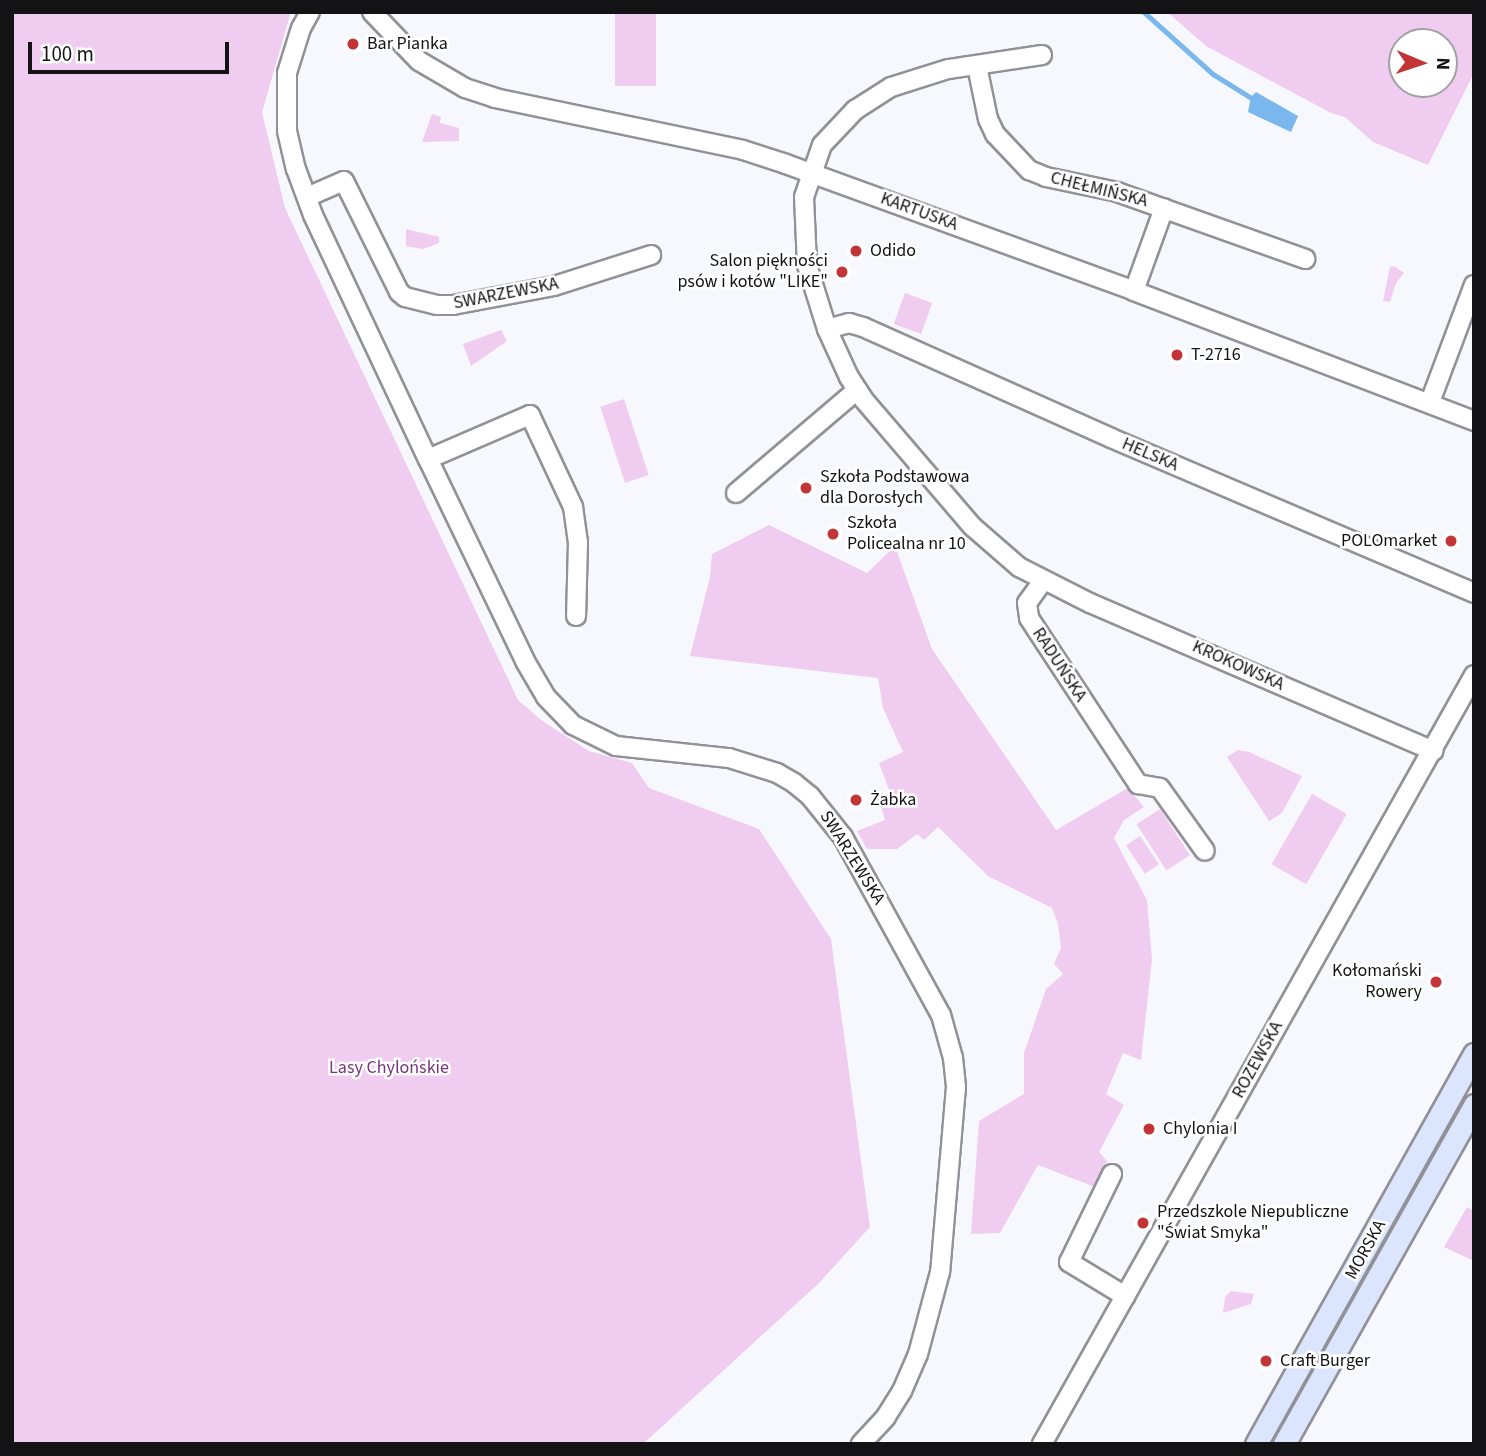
<!DOCTYPE html>
<html>
<head>
<meta charset="utf-8">
<style>
  body { margin:0 }
  #map { position:relative; width:1486px; height:1456px; overflow:hidden; background:#f7f8fe; font-family:"Source Sans 3",sans-serif }
  div>[style] { position:absolute }
  .green>* { inset:0; background:#efccf0; transform-origin:0 0 }
  .water>* { inset:0; background:#79b7ec }
  .stream>* { height:4.5px; margin:-2.25px; padding:0 2.25px; transform-origin:2.25px; border-radius:2.25px; background:#79b7ec }
  .roads { filter:drop-shadow(2px 0 #919197) drop-shadow(-2px 0 #919197) drop-shadow(0 2px #919197) drop-shadow(0 -2px #919197) }
  .minor>* { height:18px; margin:-9px; padding:0 9px; transform-origin:9px; border-radius:9px; background:#fff }
  .major>* { height:21px; margin:-10.5px; padding:0 10.5px; transform-origin:10.5px; border-radius:10.5px; background:#dbe6fe }
  .dots>* { width:19px; height:19px; translate:-50% -50%; box-sizing:border-box; border:4px solid #fff; border-radius:50% }
  span { translate:-50% -50%; white-space:nowrap; text-align:center; line-height:1.15; -webkit-text-stroke:5px #fff; paint-order:stroke }
  .poi-label { font-size:18px; color:#131315 }
  .left { translate:0 -50%; text-align:left }
  .right { translate:-100% -50%; text-align:right }
  .street-label { font-size:18px; color:#131315 }
  .park-label { font-size:18px; color:#77367c }
  .frame { position:absolute; inset:0; border:14px solid #131315; pointer-events:none }
  .north { position:absolute; left:1388px; top:28px; width:70px; height:70px; box-sizing:border-box; background:#fff; border:2px solid #a1a1a1; border-radius:50%; rotate:92deg; font-size:19px; font-weight:700; line-height:28px; text-align:center; color:#131315 }
  .north::after { content:''; display:block; margin:auto; width:24px; height:32px; background:#c33436; clip-path:polygon(50% 0,100% 100%,50% 72%,0 100%) }
  .scale { position:absolute; left:28px; top:42px; width:201px; height:32px; box-sizing:border-box; border:4px solid #131315; border-top:0; padding-left:9px; font-size:21px; line-height:24px; white-space:nowrap; color:#131315; -webkit-text-stroke:5px #fff; paint-order:stroke }
</style>
</head>
<body>
<div id="map">
  <div class="green">
    <i style="clip-path:polygon(12px 12px,291px 12px,262px 112px,285px 208px,518px 700px,541px 720px,589px 751px,632px 763px,649px 788px,759px 829px,831px 939px,870px 1227px,819px 1283px,643px 1444px,12px 1444px)"></i>
    <i style="left:615px;top:12px;width:41px;height:74px"></i>
    <i style="clip-path:polygon(evenodd,1167px 12px,1474px 12px,1474px 73px,1428px 165px,1373px 142px,1345px 117px,1331px 113px,1206px 46px,1167px 12px,1402px 42px,1444px 42px,1444px 84px,1402px 84px,1402px 42px)"></i>
    <i style="clip-path:polygon(432px 114px,441px 117px,440px 123px,459px 128px,459px 141px,422px 142px)"></i>
    <i style="clip-path:polygon(406px 229px,439px 237px,439px 243px,423px 249px,406px 246px)"></i>
    <i style="clip-path:polygon(1394px 266px,1404px 273px,1396px 283px,1390px 302px,1383px 301px,1390px 267px)"></i>
    <i style="left:905px;top:293px;width:29px;height:33px;rotate:20deg"></i>
    <i style="clip-path:polygon(501px 330px,507px 341px,471px 366px,463px 344px)"></i>
    <i style="left:624px;top:399px;width:80px;height:25px;rotate:72deg"></i>
    <i style="clip-path:polygon(769px 525px,867px 573px,895px 546px,932px 649px,1056px 830px,1128px 788px,1144px 807px,1124px 820px,1114px 838px,1147px 900px,1152px 959px,1141px 1060px,1123px 1053px,1106px 1094px,1124px 1105px,1099px 1152px,1107px 1161px,1095px 1187px,1038px 1165px,1000px 1233px,971px 1234px,979px 1121px,1024px 1094px,1024px 1053px,1046px 989px,1063px 974px,1054px 964px,1061px 948px,1058px 924px,1052px 908px,988px 876px,938px 827px,924px 840px,917px 834px,897px 849px,867px 849px,857px 831px,885px 820px,880px 803px,892px 798px,879px 763px,903px 752px,883px 708px,878px 678px,690px 656px,710px 577px,712px 554px)"></i>
    <i style="clip-path:polygon(1238px 750px,1249px 752px,1302px 776px,1282px 813px,1269px 821px,1227px 757px)"></i>
    <i style="left:1312px;top:794px;width:40px;height:81px;rotate:30deg"></i>
    <i style="left:1160px;top:809px;width:55px;height:28px;rotate:57deg"></i>
    <i style="left:1140px;top:836px;width:34px;height:17px;rotate:56deg"></i>
    <i style="clip-path:polygon(1467px 1207px,1474px 1211px,1474px 1261px,1444px 1247px)"></i>
    <i style="clip-path:polygon(1231px 1291px,1254px 1294px,1251px 1304px,1223px 1313px,1225px 1297px)"></i>
  </div>
  <div class="water">
    <i style="clip-path:polygon(1256px 92px,1298px 116px,1291px 132px,1248px 112px,1251px 97px)"></i>
  </div>
  <div class="stream">
    <i style="left:1144px;top:12px;width:93px;rotate:41.9deg"></i>
    <i style="left:1213px;top:74px;width:49px;rotate:31.8deg"></i>
  </div>
  <div class="roads">
    <div class="minor">
      <i style="left:310px;top:12px;width:18px;rotate:119deg"></i>
      <i style="left:301px;top:28px;width:47px;rotate:107.3deg"></i>
      <i style="left:287px;top:73px;width:58px;rotate:90deg"></i>
      <i style="left:287px;top:131px;width:39px;rotate:77deg"></i>
      <i style="left:296px;top:169px;width:49px;rotate:69.7deg"></i>
      <i style="left:313px;top:215px;width:270px;rotate:64.8deg"></i>
      <i style="left:428px;top:459px;width:224px;rotate:64.3deg"></i>
      <i style="left:525px;top:661px;width:42px;rotate:59.7deg"></i>
      <i style="left:546px;top:697px;width:39px;rotate:46deg"></i>
      <i style="left:573px;top:725px;width:48px;rotate:26deg"></i>
      <i style="left:616px;top:746px;width:114px;rotate:6.1deg"></i>
      <i style="left:729px;top:758px;width:50px;rotate:17.4deg"></i>
      <i style="left:777px;top:773px;width:20px;rotate:30deg"></i>
      <i style="left:794px;top:783px;width:21px;rotate:39deg"></i>
      <i style="left:810px;top:796px;width:53px;rotate:51.2deg"></i>
      <i style="left:843px;top:837px;width:203px;rotate:61.2deg"></i>
      <i style="left:941px;top:1015px;width:45px;rotate:74.4deg"></i>
      <i style="left:953px;top:1058px;width:29px;rotate:84deg"></i>
      <i style="left:956px;top:1087px;width:186px;rotate:94.9deg"></i>
      <i style="left:940px;top:1272px;width:85px;rotate:105deg"></i>
      <i style="left:918px;top:1354px;width:40px;rotate:113.4deg"></i>
      <i style="left:902px;top:1391px;width:31px;rotate:122deg"></i>
      <i style="left:886px;top:1417px;width:37px;rotate:133deg"></i>
      <i style="left:372px;top:12px;width:68px;rotate:46.2deg"></i>
      <i style="left:419px;top:61px;width:53px;rotate:30.4deg"></i>
      <i style="left:465px;top:88px;width:32px;rotate:18deg"></i>
      <i style="left:495px;top:98px;width:253px;rotate:11.8deg"></i>
      <i style="left:743px;top:150px;width:45px;rotate:18deg"></i>
      <i style="left:786px;top:164px;width:370px;rotate:20deg"></i>
      <i style="left:1134px;top:291px;width:364px;rotate:20.9deg"></i>
      <i style="left:1042px;top:55px;width:95px;rotate:171.5deg"></i>
      <i style="left:948px;top:69px;width:60px;rotate:162.5deg"></i>
      <i style="left:891px;top:87px;width:43px;rotate:147.4deg"></i>
      <i style="left:855px;top:110px;width:48px;rotate:133.3deg"></i>
      <i style="left:822px;top:145px;width:55px;rotate:109.1deg"></i>
      <i style="left:804px;top:197px;width:68px;rotate:87.5deg"></i>
      <i style="left:807px;top:265px;width:67px;rotate:72.6deg"></i>
      <i style="left:827px;top:329px;width:53px;rotate:65.4deg"></i>
      <i style="left:849px;top:377px;width:27px;rotate:57deg"></i>
      <i style="left:864px;top:400px;width:167px;rotate:49.4deg"></i>
      <i style="left:973px;top:527px;width:61px;rotate:41deg"></i>
      <i style="left:1019px;top:567px;width:80px;rotate:26.9deg"></i>
      <i style="left:1090px;top:603px;width:374px;rotate:23.3deg"></i>
      <i style="left:977px;top:66px;width:54px;rotate:78.3deg"></i>
      <i style="left:988px;top:119px;width:17px;rotate:65deg"></i>
      <i style="left:995px;top:134px;width:50px;rotate:46.6deg"></i>
      <i style="left:1029px;top:170px;width:18px;rotate:22deg"></i>
      <i style="left:1046px;top:177px;width:73px;rotate:11.9deg"></i>
      <i style="left:1117px;top:192px;width:200px;rotate:19.6deg"></i>
      <i style="left:307px;top:197px;width:40px;rotate:-23.4deg"></i>
      <i style="left:344px;top:181px;width:124px;rotate:63.6deg"></i>
      <i style="left:399px;top:292px;width:8px;rotate:40deg"></i>
      <i style="left:405px;top:297px;width:33px;rotate:14deg"></i>
      <i style="left:437px;top:305px;width:16px"></i>
      <i style="left:453px;top:305px;width:103px;rotate:-10.7deg"></i>
      <i style="left:554px;top:286px;width:102px;rotate:-17.7deg"></i>
      <i style="left:1134px;top:291px;width:88px;rotate:-70.1deg"></i>
      <i style="left:827px;top:329px;width:23px;rotate:-15deg"></i>
      <i style="left:849px;top:323px;width:15px;rotate:16deg"></i>
      <i style="left:863px;top:327px;width:272px;rotate:24.1deg"></i>
      <i style="left:1111px;top:438px;width:395px;rotate:23.1deg"></i>
      <i style="left:1430px;top:402px;width:125px;rotate:-69.4deg"></i>
      <i style="left:428px;top:459px;width:111px;rotate:-23.3deg"></i>
      <i style="left:530px;top:415px;width:102px;rotate:64.9deg"></i>
      <i style="left:573px;top:507px;width:35px;rotate:82deg"></i>
      <i style="left:578px;top:542px;width:74px;rotate:91.5deg"></i>
      <i style="left:736px;top:493px;width:159px;rotate:-40.4deg"></i>
      <i style="left:1043px;top:581px;width:27px;rotate:126deg"></i>
      <i style="left:1027px;top:603px;width:15px;rotate:82deg"></i>
      <i style="left:1029px;top:618px;width:199px;rotate:56.7deg"></i>
      <i style="left:1138px;top:784px;width:22px;rotate:10deg"></i>
      <i style="left:1160px;top:788px;width:77px;rotate:54.5deg"></i>
      <i style="left:1112px;top:1174px;width:98px;rotate:116deg"></i>
      <i style="left:1069px;top:1262px;width:66px;rotate:31.3deg"></i>
      <i style="left:1042px;top:1444px;width:882px;rotate:-60.67deg"></i>
    </div>
    <div class="major">
      <i style="left:1256px;top:1444px;width:447px;rotate:-60.8deg"></i>
      <i style="left:1284px;top:1444px;width:389px;rotate:-60.7deg"></i>
    </div>
  </div>
  <div class="dots">
    <i style="left:353px;top:44px;background:#c33436"></i>
    <i style="left:856px;top:251px;background:#c33436"></i>
    <i style="left:842px;top:272px;background:#c33436"></i>
    <i style="left:1177px;top:355px;background:#c33436"></i>
    <i style="left:806px;top:488px;background:#c33436"></i>
    <i style="left:833px;top:534px;background:#c33436"></i>
    <i style="left:1451px;top:541px;background:#c33436"></i>
    <i style="left:856px;top:800px;background:#c33436"></i>
    <i style="left:1436px;top:982px;background:#c33436"></i>
    <i style="left:1149px;top:1129px;background:#c33436"></i>
    <i style="left:1143px;top:1223px;background:#c33436"></i>
    <i style="left:1266px;top:1361px;background:#c33436"></i>
  </div>
  <div class="poi-label">
    <span class="left" style="left:367px;top:44px">Bar Pianka</span>
    <span class="left" style="left:870px;top:251px">Odido</span>
    <span class="right" style="left:828px;top:272px">Salon piękności<br>psów i kotów "LIKE"</span>
    <span class="left" style="left:1191px;top:355px">T-2716</span>
    <span class="left" style="left:820px;top:488px">Szkoła Podstawowa<br>dla Dorosłych</span>
    <span class="left" style="left:847px;top:534px">Szkoła<br>Policealna nr 10</span>
    <span class="right" style="left:1437px;top:541px">POLOmarket</span>
    <span class="left" style="left:870px;top:800px">Żabka</span>
    <span class="right" style="left:1422px;top:982px">Kołomański<br>Rowery</span>
    <span class="left" style="left:1163px;top:1129px">Chylonia I</span>
    <span class="left" style="left:1157px;top:1223px">Przedszkole Niepubliczne<br>"Świat Smyka"</span>
    <span class="left" style="left:1280px;top:1361px">Craft Burger</span>
  </div>
  <div class="street-label">
    <span style="left:1099px;top:190px;rotate:14deg">CHEŁMIŃSKA</span>
    <span style="left:919px;top:212px;rotate:20deg">KARTUSKA</span>
    <span style="left:506px;top:294px;rotate:-11deg">SWARZEWSKA</span>
    <span style="left:1150px;top:455px;rotate:23deg">HELSKA</span>
    <span style="left:1059px;top:665px;rotate:57deg">RADUŃSKA</span>
    <span style="left:1238px;top:666px;rotate:24deg">KROKOWSKA</span>
    <span style="left:852px;top:858px;rotate:58deg">SWARZEWSKA</span>
    <span style="left:1258px;top:1060px;rotate:-61deg">ROZEWSKA</span>
    <span style="left:1366px;top:1250px;rotate:-61deg">MORSKA</span>
  </div>
  <div class="park-label">
    <span style="left:389px;top:1068px">Lasy Chylońskie</span>
  </div>
  <div class="frame"></div>
  <div class="north">N</div>
  <div class="scale">100 m</div>
</div>
</body>
</html>
